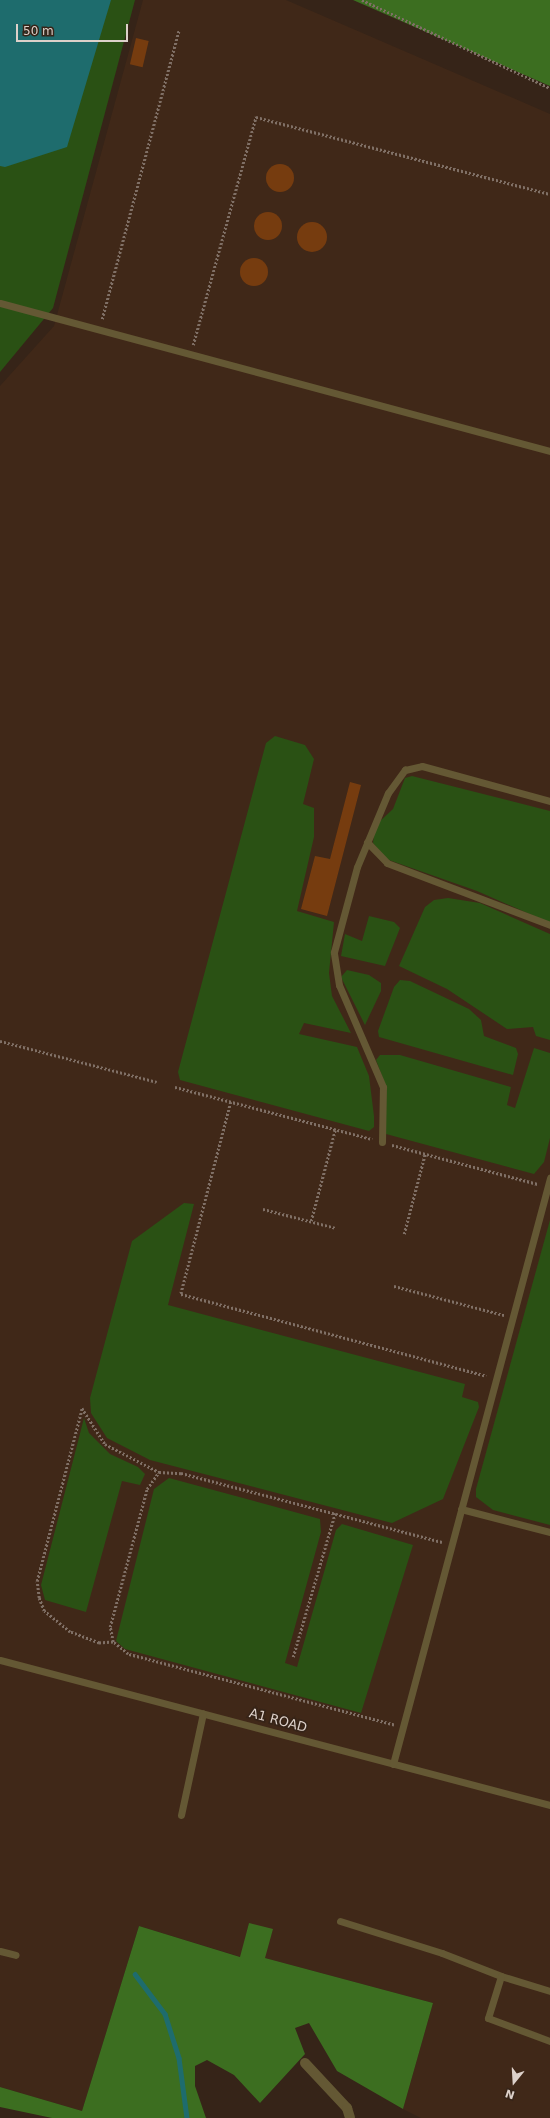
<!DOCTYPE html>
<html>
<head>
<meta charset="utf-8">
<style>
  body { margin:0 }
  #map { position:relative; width:550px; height:2118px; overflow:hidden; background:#362418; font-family:"DejaVu Sans",sans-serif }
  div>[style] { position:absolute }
  .built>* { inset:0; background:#402818 }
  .green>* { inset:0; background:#2a5114 }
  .forest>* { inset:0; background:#3c6e20 }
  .water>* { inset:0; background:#1e6c6d }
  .stream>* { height:4.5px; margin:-2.25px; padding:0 2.25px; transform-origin:2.25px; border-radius:2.25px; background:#1e6c6d }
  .building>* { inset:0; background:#763c0f; transform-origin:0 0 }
  .round { border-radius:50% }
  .path>* { height:2.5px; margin-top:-1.25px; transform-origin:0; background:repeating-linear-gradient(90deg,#807066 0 2px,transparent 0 4px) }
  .lane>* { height:7px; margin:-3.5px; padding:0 3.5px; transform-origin:3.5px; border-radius:3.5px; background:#645834 }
  .street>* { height:10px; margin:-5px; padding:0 5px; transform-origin:5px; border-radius:5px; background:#645834 }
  span { translate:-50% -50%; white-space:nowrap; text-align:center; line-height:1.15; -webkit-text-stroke:3.5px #362418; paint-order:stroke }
  .street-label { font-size:13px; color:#ddd1ca }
  .north { position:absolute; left:494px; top:2062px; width:40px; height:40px; -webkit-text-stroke:3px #362418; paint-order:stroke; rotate:198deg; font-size:11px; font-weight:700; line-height:16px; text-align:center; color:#ddd1ca }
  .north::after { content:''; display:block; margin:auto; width:14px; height:18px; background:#ddd1ca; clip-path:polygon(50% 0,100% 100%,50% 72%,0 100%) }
  .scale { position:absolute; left:16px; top:24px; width:112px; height:18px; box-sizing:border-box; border:2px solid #ddd1ca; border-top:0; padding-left:5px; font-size:12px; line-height:14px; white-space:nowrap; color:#ddd1ca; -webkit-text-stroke:3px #362418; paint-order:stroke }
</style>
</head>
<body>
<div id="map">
  <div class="built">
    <i style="clip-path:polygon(143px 0,286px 0,550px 114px,550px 2118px,421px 2118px,403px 2109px,433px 2003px,265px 1958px,249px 1923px,241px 1957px,139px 1926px,82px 2111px,0 2087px,0 386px,54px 326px)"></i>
  </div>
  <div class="green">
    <i style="clip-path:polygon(0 0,135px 0,53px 308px,0 372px)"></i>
    <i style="clip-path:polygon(275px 736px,305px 745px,314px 759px,303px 804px,314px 808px,314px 837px,297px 911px,334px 922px,329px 973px,332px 996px,351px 1033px,304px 1023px,299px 1034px,357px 1047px,369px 1076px,374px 1116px,374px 1127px,369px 1131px,180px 1080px,178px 1072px,266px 743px)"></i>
    <i style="clip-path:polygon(412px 776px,550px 811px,550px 923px,477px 891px,386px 859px,373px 843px,374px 834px,378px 823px,393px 809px,405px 778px)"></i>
    <i style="clip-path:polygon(448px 898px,480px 903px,550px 934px,550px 1040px,536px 1036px,533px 1027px,507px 1029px,447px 989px,399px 966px,425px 907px,434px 900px)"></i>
    <i style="clip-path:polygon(369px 916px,394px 922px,400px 928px,385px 966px,341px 956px,345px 934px,362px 941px)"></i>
    <i style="clip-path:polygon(347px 970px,369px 975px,381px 983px,381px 991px,365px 1025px,341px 977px)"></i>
    <i style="clip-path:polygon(400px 980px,410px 981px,469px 1009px,481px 1020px,484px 1036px,516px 1048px,518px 1054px,513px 1075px,379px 1037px,378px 1031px,394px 987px)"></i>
    <i style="clip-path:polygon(534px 1048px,550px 1053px,550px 1138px,544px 1162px,534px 1174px,386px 1134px,385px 1084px,376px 1060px,380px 1055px,400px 1055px,511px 1087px,507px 1105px,515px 1108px)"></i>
    <i style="clip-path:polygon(184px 1203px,194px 1204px,168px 1305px,465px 1384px,462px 1397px,478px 1402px,479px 1407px,443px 1499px,392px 1523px,150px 1460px,107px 1438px,91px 1413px,90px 1398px,132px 1241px)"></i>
    <i style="clip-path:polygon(550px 1220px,550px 1525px,493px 1510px,476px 1497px,476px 1489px)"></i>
    <i style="clip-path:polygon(84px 1418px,89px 1433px,110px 1454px,138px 1467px,145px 1474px,140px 1485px,122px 1481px,86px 1612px,45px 1600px,41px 1585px)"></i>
    <i style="clip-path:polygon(169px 1478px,320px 1519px,321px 1532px,285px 1663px,297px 1667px,336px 1530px,342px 1524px,413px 1545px,361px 1713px,125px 1649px,116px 1641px,154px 1489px)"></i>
  </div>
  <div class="forest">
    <i style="clip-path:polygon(353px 0,550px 0,550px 86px)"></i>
    <i style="clip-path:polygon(249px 1923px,273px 1929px,265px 1958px,433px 2003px,403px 2109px,337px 2071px,309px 2023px,295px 2028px,305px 2054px,260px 2103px,234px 2075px,207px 2060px,195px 2066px,195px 2086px,206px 2118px,52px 2118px,0 2107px,0 2087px,82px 2111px,139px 1926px,240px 1957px)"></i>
  </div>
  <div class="water">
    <i style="clip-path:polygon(0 0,111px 0,67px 147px,5px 167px,0 166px)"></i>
  </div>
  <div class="stream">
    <i style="left:135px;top:1974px;width:50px;rotate:53.1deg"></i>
    <i style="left:165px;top:2014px;width:46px;rotate:72.3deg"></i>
    <i style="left:179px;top:2058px;width:61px;rotate:82.4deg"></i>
  </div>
  <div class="building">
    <i style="left:136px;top:38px;width:13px;height:27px;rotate:13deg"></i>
    <i class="round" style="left:266px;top:164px;width:28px;height:28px"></i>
    <i class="round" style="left:254px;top:212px;width:28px;height:28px"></i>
    <i class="round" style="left:297px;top:222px;width:30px;height:30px"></i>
    <i class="round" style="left:240px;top:258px;width:28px;height:28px"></i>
    <i style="clip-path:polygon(350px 782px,361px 785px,327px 916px,301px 909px,315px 856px,330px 859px)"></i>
  </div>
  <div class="path">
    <i style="left:362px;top:0;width:208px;rotate:25.1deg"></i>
    <i style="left:102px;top:319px;width:299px;rotate:-75.1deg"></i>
    <i style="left:193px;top:345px;width:237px;rotate:-74.6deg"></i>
    <i style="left:256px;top:117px;width:304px;rotate:14.7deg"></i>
    <i style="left:0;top:1041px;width:162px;rotate:14.6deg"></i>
    <i style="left:175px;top:1087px;width:204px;rotate:14.8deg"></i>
    <i style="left:231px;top:1102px;width:198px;rotate:104.6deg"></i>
    <i style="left:181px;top:1294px;width:316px;rotate:15deg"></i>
    <i style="left:392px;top:1145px;width:151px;rotate:15deg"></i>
    <i style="left:263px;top:1209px;width:75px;rotate:14.6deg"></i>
    <i style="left:311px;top:1221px;width:94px;rotate:-75.2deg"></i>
    <i style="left:404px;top:1234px;width:83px;rotate:-75.3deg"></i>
    <i style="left:394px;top:1286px;width:114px;rotate:14.8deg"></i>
    <i style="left:113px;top:1642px;width:14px;rotate:176deg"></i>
    <i style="left:99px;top:1643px;width:31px;rotate:-159deg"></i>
    <i style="left:70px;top:1632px;width:33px;rotate:-141deg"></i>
    <i style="left:44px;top:1611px;width:14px;rotate:-111deg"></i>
    <i style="left:39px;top:1598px;width:17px;rotate:-97deg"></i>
    <i style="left:37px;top:1581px;width:179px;rotate:-75.4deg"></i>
    <i style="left:82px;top:1408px;width:43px;rotate:57.4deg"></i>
    <i style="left:105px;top:1444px;width:61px;rotate:27.4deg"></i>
    <i style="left:293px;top:1657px;width:150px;rotate:-73.7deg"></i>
    <i style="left:394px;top:1725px;width:275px;rotate:-165.1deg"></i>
    <i style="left:128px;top:1654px;width:19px;rotate:-141deg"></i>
    <i style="left:113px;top:1642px;width:15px;rotate:-101deg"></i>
    <i style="left:110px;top:1627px;width:143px;rotate:-75deg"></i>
    <i style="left:147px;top:1489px;width:21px;rotate:-55deg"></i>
    <i style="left:159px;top:1472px;width:22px;rotate:3deg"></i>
    <i style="left:181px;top:1473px;width:270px;rotate:14.8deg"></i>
  </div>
  <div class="lane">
    <i style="left:0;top:303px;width:570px;rotate:15.06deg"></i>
    <i style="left:367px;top:842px;width:29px;rotate:46deg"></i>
    <i style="left:387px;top:863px;width:174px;rotate:20.8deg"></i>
    <i style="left:382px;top:1142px;width:55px;rotate:-89deg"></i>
    <i style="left:383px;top:1087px;width:111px;rotate:-113.3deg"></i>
    <i style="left:339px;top:985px;width:33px;rotate:-99deg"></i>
    <i style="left:334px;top:952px;width:88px;rotate:-74.9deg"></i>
    <i style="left:357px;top:867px;width:80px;rotate:-67.3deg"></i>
    <i style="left:388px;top:793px;width:29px;rotate:-54deg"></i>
    <i style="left:405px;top:770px;width:17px;rotate:-13deg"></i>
    <i style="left:422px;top:766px;width:133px;rotate:15.3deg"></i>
    <i style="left:461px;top:1509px;width:92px;rotate:14.5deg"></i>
    <i style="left:0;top:1660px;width:569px;rotate:14.77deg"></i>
    <i style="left:393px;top:1764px;width:607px;rotate:-75deg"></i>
    <i style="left:181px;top:1815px;width:104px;rotate:-77.8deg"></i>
    <i style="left:340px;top:1921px;width:107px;rotate:17.4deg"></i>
    <i style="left:442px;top:1953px;width:63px;rotate:21.3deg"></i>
    <i style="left:0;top:1951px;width:16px;rotate:14deg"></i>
    <i style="left:550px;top:1991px;width:51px;rotate:-163deg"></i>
    <i style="left:501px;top:1976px;width:44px;rotate:107.2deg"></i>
    <i style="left:488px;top:2018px;width:66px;rotate:20.4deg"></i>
  </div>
  <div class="street">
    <i style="left:305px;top:2063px;width:62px;rotate:47deg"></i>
    <i style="left:347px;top:2108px;width:10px;rotate:73deg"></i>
  </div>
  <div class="street-label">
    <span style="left:278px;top:1721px;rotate:15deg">A1 ROAD</span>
  </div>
  <div class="north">N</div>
  <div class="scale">50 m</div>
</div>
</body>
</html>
